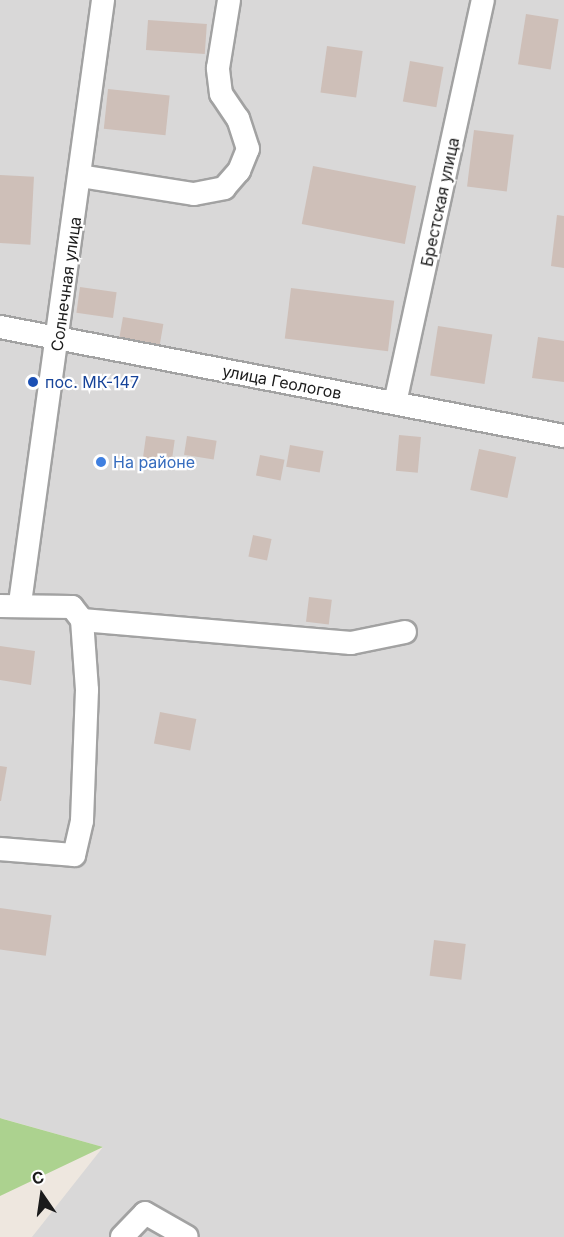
<!DOCTYPE html>
<html>
<head>
<meta charset="utf-8">
<style>
  body { margin:0 }
  #map { position:relative; width:564px; height:1237px; overflow:hidden; background:#eee7df; font-family:Inter,sans-serif }
  div>[style] { position:absolute }
  .residential>* { inset:0; background:#d9d8d8 }
  .forest>* { inset:0; background:#acd28f }
  .building>* { inset:0; background:#cebfb8; transform-origin:0 0 }
  .roads { filter:drop-shadow(2px 0 #a2a2a2) drop-shadow(-2px 0 #a2a2a2) drop-shadow(0 2px #a2a2a2) drop-shadow(0 -2px #a2a2a2) }
  .street>* { height:22px; margin:-11px; padding:0 11px; transform-origin:11px; border-radius:11px; background:#fff }
  .dots>* { width:16px; height:16px; translate:-50% -50%; box-sizing:border-box; border:3px solid #fff; border-radius:50% }
  span { translate:-50% -50%; white-space:nowrap; text-align:center; line-height:1.15; -webkit-text-stroke:4.5px #fff; paint-order:stroke }
  .street-label { font-size:16px; color:#1b1b1b }
  .transit-label { font-size:16px; color:#164399 }
  .left { translate:0 -50%; text-align:left }
  .shop-label { font-size:16px; color:#366cbe }
  .north { position:absolute; left:12px; top:1165px; width:60px; height:60px; -webkit-text-stroke:4px #fff; paint-order:stroke; rotate:347deg; font-size:16px; font-weight:700; line-height:24px; text-align:center; color:#1b1b1b }
  .north::after { content:''; display:block; margin:auto; width:21px; height:27px; background:#1b1b1b; clip-path:polygon(50% 0,100% 100%,50% 72%,0 100%) }
</style>
</head>
<body>
<div id="map">
  <div class="residential">
    <i style="clip-path:polygon(0 0,564px 0,564px 1237px,32px 1237px,103px 1147px,0 1118px)"></i>
  </div>
  <div class="forest">
    <i style="clip-path:polygon(0 1118px,3px 1119px,103px 1147px,0 1196px)"></i>
  </div>
  <div class="building">
    <i style="left:526px;top:14px;width:33px;height:51px;rotate:9deg"></i>
    <i style="left:148px;top:20px;width:59px;height:30px;rotate:4deg"></i>
    <i style="left:327px;top:46px;width:36px;height:47px;rotate:8deg"></i>
    <i style="left:410px;top:61px;width:34px;height:41px;rotate:10deg"></i>
    <i style="left:108px;top:89px;width:62px;height:40px;rotate:6deg"></i>
    <i style="left:474px;top:130px;width:40px;height:57px;rotate:7deg"></i>
    <i style="left:313px;top:166px;width:105px;height:59px;rotate:11deg"></i>
    <i style="left:0;top:175px;width:34px;height:68px;rotate:3deg"></i>
    <i style="clip-path:polygon(557px 215px,564px 216px,564px 268px,551px 266px)"></i>
    <i style="left:80px;top:287px;width:37px;height:26px;rotate:8deg"></i>
    <i style="left:291px;top:288px;width:104px;height:51px;rotate:7deg"></i>
    <i style="left:123px;top:317px;width:41px;height:25px;rotate:10deg"></i>
    <i style="left:438px;top:326px;width:55px;height:50px;rotate:9deg"></i>
    <i style="clip-path:polygon(538px 337px,564px 341px,564px 382px,532px 378px)"></i>
    <i style="left:399px;top:435px;width:22px;height:36px;rotate:5deg"></i>
    <i style="left:146px;top:436px;width:29px;height:24px;rotate:8deg"></i>
    <i style="left:187px;top:436px;width:30px;height:19px;rotate:9deg"></i>
    <i style="left:290px;top:445px;width:34px;height:22px;rotate:10deg"></i>
    <i style="left:479px;top:449px;width:38px;height:42px;rotate:12deg"></i>
    <i style="left:260px;top:455px;width:25px;height:21px;rotate:11deg"></i>
    <i style="left:253px;top:535px;width:19px;height:22px;rotate:12deg"></i>
    <i style="left:309px;top:597px;width:23px;height:25px;rotate:7deg"></i>
    <i style="clip-path:polygon(0 646px,35px 651px,31px 685px,0 680px)"></i>
    <i style="left:160px;top:712px;width:37px;height:32px;rotate:11deg"></i>
    <i style="clip-path:polygon(0 766px,7px 767px,1px 801px,0 801px)"></i>
    <i style="left:0;top:908px;width:52px;height:41px;rotate:8deg"></i>
    <i style="left:434px;top:940px;width:32px;height:36px;rotate:7deg"></i>
  </div>
  <div class="roads">
    <div class="street">
      <i style="left:80px;top:176px;width:115px;rotate:9deg"></i>
      <i style="left:194px;top:194px;width:31px;rotate:-11deg"></i>
      <i style="left:224px;top:188px;width:23px;rotate:-49deg"></i>
      <i style="left:239px;top:171px;width:24px;rotate:-68deg"></i>
      <i style="left:248px;top:149px;width:32px;rotate:-108deg"></i>
      <i style="left:238px;top:119px;width:30px;rotate:-124deg"></i>
      <i style="left:221px;top:94px;width:26px;rotate:-97deg"></i>
      <i style="left:218px;top:68px;width:69px;rotate:-80.8deg"></i>
      <i style="left:0;top:327px;width:574px;rotate:10.94deg"></i>
      <i style="left:395px;top:403px;width:412px;rotate:-77.7deg"></i>
      <i style="left:20px;top:603px;width:609px;rotate:-82.16deg"></i>
      <i style="left:0;top:606px;width:72px;rotate:0.8deg"></i>
      <i style="left:72px;top:607px;width:16px;rotate:52deg"></i>
      <i style="left:82px;top:620px;width:70px;rotate:85.9deg"></i>
      <i style="left:87px;top:690px;width:131px;rotate:92.2deg"></i>
      <i style="left:82px;top:821px;width:35px;rotate:103deg"></i>
      <i style="left:74px;top:855px;width:74px;rotate:-175.4deg"></i>
      <i style="left:82px;top:620px;width:270px;rotate:4.9deg"></i>
      <i style="left:351px;top:643px;width:55px;rotate:-11.5deg"></i>
      <i style="left:122px;top:1237px;width:33px;rotate:-46deg"></i>
      <i style="left:145px;top:1213px;width:48px;rotate:29.7deg"></i>
    </div>
  </div>
  <div class="dots">
    <i style="left:33px;top:382px;background:#1a4fb4"></i>
    <i style="left:101px;top:462px;background:#3f7fe0"></i>
  </div>
  <div class="street-label">
    <span style="left:440px;top:202px;rotate:-78deg">Брестская улица</span>
    <span style="left:66px;top:284px;rotate:-82deg">Солнечная улица</span>
    <span style="left:282px;top:382px;rotate:11deg">улица Геологов</span>
  </div>
  <div class="transit-label">
    <span class="left" style="left:45px;top:382px">пос. МК-147</span>
  </div>
  <div class="shop-label">
    <span class="left" style="left:113px;top:462px">На районе</span>
  </div>
  <div class="north">С</div>
</div>
</body>
</html>
